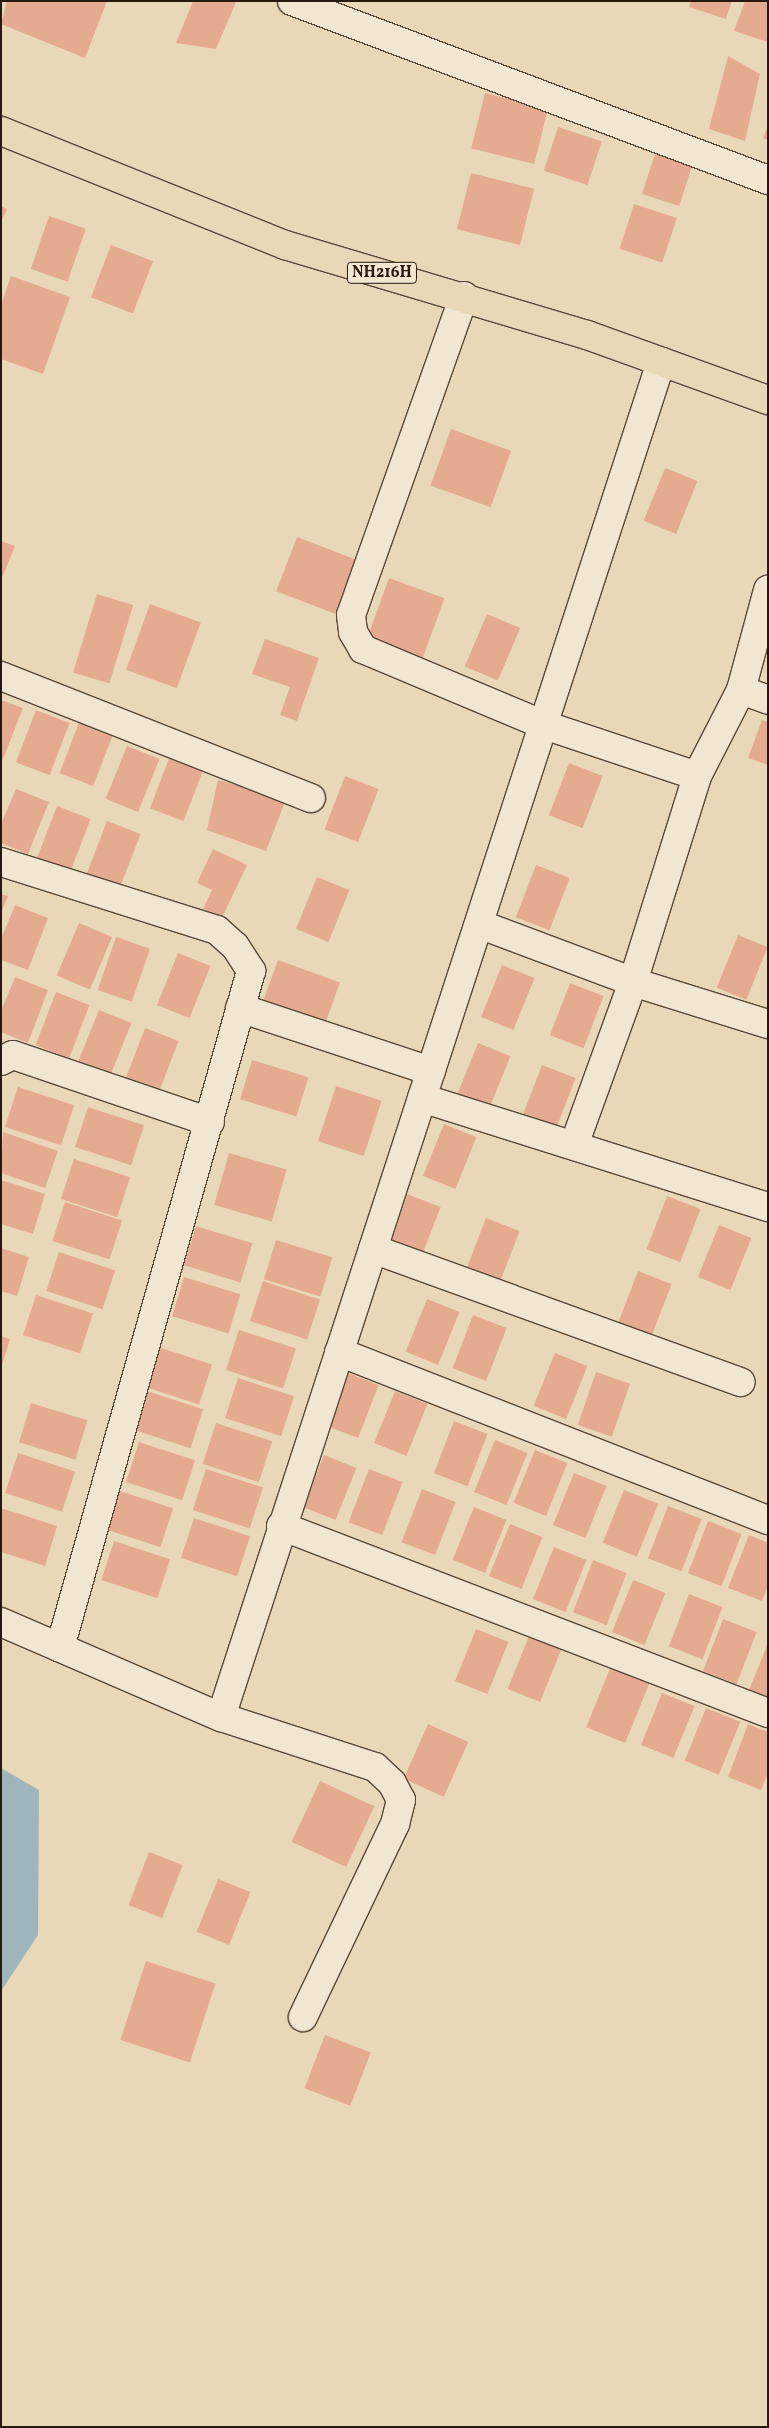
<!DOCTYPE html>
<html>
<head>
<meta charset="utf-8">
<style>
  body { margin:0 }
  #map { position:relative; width:769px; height:2428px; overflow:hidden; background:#e9d8b8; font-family:Vollkorn,serif }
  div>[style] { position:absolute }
  .water>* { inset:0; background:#9eb6bb }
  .building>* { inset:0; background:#e5ab91; transform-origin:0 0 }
  .roads { filter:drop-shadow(1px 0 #58483a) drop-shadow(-1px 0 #58483a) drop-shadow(0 1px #58483a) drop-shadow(0 -1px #58483a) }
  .street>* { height:28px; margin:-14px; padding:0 14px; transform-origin:14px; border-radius:14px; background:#f1e6d1 }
  .highway>* { height:28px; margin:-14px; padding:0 14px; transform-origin:14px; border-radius:14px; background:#e9d8b8 }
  span { translate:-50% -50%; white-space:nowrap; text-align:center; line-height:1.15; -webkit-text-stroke:5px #f1e6d1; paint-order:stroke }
  .shield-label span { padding:1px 4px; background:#f1e6d1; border:1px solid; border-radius:4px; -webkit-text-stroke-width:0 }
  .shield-label { font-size:16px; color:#271810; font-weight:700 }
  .frame { position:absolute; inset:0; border:2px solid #271810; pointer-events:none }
</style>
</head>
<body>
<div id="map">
  <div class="water">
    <i style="clip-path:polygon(1px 1768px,39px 1790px,38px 1935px,1px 1991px)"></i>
  </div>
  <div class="building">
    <i style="clip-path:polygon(7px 1px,107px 1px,85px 58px,1px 24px)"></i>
    <i style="clip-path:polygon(193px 1px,236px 2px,216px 49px,176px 43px)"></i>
    <i style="clip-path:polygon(691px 1px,732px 1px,726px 19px,689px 7px)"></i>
    <i style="clip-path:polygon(745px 1px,768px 1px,768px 42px,734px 31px)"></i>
    <i style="clip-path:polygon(728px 56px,760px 74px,745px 141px,709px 129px)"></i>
    <i style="left:485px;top:93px;width:65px;height:57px;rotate:14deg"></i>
    <i style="clip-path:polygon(768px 125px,768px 140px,763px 138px)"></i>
    <i style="left:558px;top:127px;width:46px;height:46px;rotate:18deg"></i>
    <i style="left:655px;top:154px;width:39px;height:42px;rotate:18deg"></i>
    <i style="left:471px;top:173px;width:65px;height:58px;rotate:14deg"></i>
    <i style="left:634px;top:204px;width:45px;height:47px;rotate:18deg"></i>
    <i style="clip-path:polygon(1px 206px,7px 209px,1px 222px)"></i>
    <i style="left:49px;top:216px;width:39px;height:56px;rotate:19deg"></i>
    <i style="left:111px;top:245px;width:45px;height:56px;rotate:21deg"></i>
    <i style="clip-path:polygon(11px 276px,70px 297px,43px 374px,1px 359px,1px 305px)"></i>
    <i style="left:451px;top:429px;width:64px;height:60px;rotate:20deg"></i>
    <i style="left:665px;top:468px;width:35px;height:57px;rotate:22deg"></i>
    <i style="left:297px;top:537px;width:65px;height:58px;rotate:21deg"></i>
    <i style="clip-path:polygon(1px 541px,15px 546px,1px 580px)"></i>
    <i style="left:389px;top:578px;width:59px;height:63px;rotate:20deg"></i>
    <i style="left:97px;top:594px;width:38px;height:82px;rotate:17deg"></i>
    <i style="left:150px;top:604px;width:54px;height:70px;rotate:20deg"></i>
    <i style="left:487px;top:614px;width:36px;height:57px;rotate:23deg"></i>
    <i style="clip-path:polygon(265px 639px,319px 658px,297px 721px,280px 715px,290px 687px,252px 674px)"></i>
    <i style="clip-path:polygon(1px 700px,23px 708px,1px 764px)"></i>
    <i style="left:36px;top:710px;width:36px;height:56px;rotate:21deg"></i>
    <i style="left:80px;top:720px;width:36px;height:57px;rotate:21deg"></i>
    <i style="clip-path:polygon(762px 720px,768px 722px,768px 765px,748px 758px)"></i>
    <i style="left:127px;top:746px;width:35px;height:57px;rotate:22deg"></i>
    <i style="left:170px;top:756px;width:36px;height:56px;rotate:21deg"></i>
    <i style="left:569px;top:763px;width:36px;height:56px;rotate:21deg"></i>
    <i style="left:345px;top:776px;width:36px;height:57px;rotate:21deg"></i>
    <i style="clip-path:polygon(218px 780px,286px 799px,266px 851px,207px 830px)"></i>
    <i style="clip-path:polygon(16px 789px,49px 802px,28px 854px,1px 843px,1px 824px)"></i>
    <i style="left:57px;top:806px;width:36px;height:57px;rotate:21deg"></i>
    <i style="left:107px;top:821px;width:36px;height:57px;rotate:21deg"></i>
    <i style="clip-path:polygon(213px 849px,247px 865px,222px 918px,203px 909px,212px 890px,197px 883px)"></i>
    <i style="left:536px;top:865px;width:36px;height:56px;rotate:21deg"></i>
    <i style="left:317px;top:877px;width:35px;height:56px;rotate:22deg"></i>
    <i style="clip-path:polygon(1px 894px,8px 896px,1px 913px)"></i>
    <i style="clip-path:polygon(15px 905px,48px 918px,28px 970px,1px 960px,1px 939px)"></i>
    <i style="left:79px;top:923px;width:36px;height:57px;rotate:23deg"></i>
    <i style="left:738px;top:935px;width:32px;height:57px;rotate:22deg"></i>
    <i style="left:116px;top:937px;width:36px;height:56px;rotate:19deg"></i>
    <i style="left:178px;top:953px;width:35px;height:56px;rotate:22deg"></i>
    <i style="left:278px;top:960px;width:66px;height:47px;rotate:20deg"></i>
    <i style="left:502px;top:965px;width:35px;height:56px;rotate:22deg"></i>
    <i style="clip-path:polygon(15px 977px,48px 990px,28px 1043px,1px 1032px,1px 1011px)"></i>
    <i style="left:570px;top:983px;width:36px;height:56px;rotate:21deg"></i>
    <i style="left:56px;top:992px;width:36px;height:57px;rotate:21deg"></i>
    <i style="left:99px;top:1010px;width:35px;height:57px;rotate:22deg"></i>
    <i style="left:145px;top:1028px;width:36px;height:57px;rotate:21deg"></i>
    <i style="left:478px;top:1043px;width:35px;height:56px;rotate:22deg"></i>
    <i style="left:252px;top:1060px;width:59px;height:41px;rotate:17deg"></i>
    <i style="left:542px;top:1065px;width:36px;height:57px;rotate:21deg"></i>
    <i style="left:336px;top:1086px;width:48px;height:58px;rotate:18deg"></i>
    <i style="left:18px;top:1087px;width:59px;height:42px;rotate:18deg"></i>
    <i style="left:88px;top:1107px;width:59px;height:42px;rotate:18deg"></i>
    <i style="left:444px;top:1124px;width:35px;height:56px;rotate:22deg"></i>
    <i style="clip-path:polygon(3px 1132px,58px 1151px,45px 1188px,1px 1173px)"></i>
    <i style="left:229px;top:1153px;width:60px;height:54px;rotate:16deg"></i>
    <i style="left:74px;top:1159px;width:59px;height:42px;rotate:18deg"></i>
    <i style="clip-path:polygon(1px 1180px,45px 1194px,33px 1234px,1px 1224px)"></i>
    <i style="left:407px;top:1194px;width:36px;height:57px;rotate:21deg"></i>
    <i style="left:667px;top:1196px;width:36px;height:57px;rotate:21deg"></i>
    <i style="left:65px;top:1202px;width:60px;height:41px;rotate:18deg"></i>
    <i style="left:486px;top:1218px;width:36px;height:56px;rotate:21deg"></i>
    <i style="left:719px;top:1225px;width:35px;height:56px;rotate:22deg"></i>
    <i style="left:196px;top:1226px;width:59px;height:41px;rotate:17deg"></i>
    <i style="left:276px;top:1240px;width:59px;height:41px;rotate:17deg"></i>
    <i style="clip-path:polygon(1px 1248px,29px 1257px,17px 1296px,1px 1291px)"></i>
    <i style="left:59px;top:1252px;width:59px;height:41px;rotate:18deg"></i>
    <i style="left:638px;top:1271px;width:36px;height:56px;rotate:21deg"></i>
    <i style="left:184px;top:1277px;width:59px;height:41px;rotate:17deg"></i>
    <i style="left:263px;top:1281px;width:60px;height:42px;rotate:18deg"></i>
    <i style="left:36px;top:1295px;width:60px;height:42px;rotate:18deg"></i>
    <i style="left:427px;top:1299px;width:35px;height:57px;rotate:22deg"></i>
    <i style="left:473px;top:1315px;width:36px;height:57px;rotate:21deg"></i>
    <i style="left:239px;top:1330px;width:60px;height:42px;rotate:18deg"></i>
    <i style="clip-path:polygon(1px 1336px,10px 1339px,2px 1365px,1px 1365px)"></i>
    <i style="left:155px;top:1346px;width:60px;height:42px;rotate:18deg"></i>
    <i style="left:555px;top:1353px;width:35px;height:57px;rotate:22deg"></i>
    <i style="left:345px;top:1372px;width:36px;height:57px;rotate:21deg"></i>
    <i style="left:596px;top:1372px;width:36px;height:56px;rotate:19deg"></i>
    <i style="left:238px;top:1378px;width:59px;height:42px;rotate:18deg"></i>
    <i style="left:147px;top:1391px;width:59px;height:41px;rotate:18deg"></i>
    <i style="left:395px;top:1391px;width:35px;height:56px;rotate:22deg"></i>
    <i style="left:31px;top:1403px;width:59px;height:41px;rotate:17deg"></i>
    <i style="left:454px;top:1421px;width:36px;height:56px;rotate:21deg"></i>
    <i style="left:216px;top:1423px;width:59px;height:43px;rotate:18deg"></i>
    <i style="left:495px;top:1440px;width:35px;height:56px;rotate:22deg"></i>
    <i style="left:139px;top:1442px;width:59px;height:42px;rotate:18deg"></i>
    <i style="left:535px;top:1450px;width:35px;height:57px;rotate:22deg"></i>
    <i style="left:18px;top:1453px;width:60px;height:42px;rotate:18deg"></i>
    <i style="left:324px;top:1455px;width:35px;height:56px;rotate:22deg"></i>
    <i style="left:206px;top:1469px;width:60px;height:43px;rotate:18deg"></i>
    <i style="left:369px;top:1469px;width:36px;height:57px;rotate:21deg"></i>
    <i style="left:574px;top:1473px;width:35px;height:56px;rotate:22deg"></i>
    <i style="left:422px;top:1489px;width:36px;height:57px;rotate:21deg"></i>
    <i style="left:117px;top:1490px;width:59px;height:41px;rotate:18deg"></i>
    <i style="left:624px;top:1490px;width:37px;height:57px;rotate:22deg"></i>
    <i style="left:668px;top:1506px;width:36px;height:56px;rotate:21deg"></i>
    <i style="left:474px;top:1507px;width:35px;height:57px;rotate:22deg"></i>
    <i style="clip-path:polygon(1px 1508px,57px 1526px,45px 1566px,1px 1552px)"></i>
    <i style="left:194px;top:1518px;width:59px;height:42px;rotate:18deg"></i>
    <i style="left:708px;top:1521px;width:36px;height:56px;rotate:21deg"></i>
    <i style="left:510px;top:1524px;width:35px;height:56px;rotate:22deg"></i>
    <i style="clip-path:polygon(749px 1535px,768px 1543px,768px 1586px,762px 1601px,728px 1588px)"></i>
    <i style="left:114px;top:1541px;width:59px;height:41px;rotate:18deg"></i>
    <i style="left:554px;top:1547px;width:35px;height:56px;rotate:22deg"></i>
    <i style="left:593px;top:1560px;width:36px;height:56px;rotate:21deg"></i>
    <i style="left:633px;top:1580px;width:35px;height:56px;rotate:22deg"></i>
    <i style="left:689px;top:1594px;width:36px;height:56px;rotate:21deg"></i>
    <i style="left:723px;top:1619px;width:36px;height:56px;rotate:21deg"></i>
    <i style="left:476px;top:1629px;width:35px;height:56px;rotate:22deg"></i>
    <i style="left:529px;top:1636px;width:35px;height:57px;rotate:22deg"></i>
    <i style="clip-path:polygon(768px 1643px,768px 1697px,749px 1690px)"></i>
    <i style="left:611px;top:1666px;width:42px;height:66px;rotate:22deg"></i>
    <i style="left:662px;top:1693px;width:35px;height:56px;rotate:22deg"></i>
    <i style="left:706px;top:1708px;width:37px;height:57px;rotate:22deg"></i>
    <i style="left:428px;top:1724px;width:44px;height:60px;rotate:24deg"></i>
    <i style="clip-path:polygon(748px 1724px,768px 1732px,768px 1773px,761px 1790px,728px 1777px)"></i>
    <i style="left:320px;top:1781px;width:60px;height:67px;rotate:25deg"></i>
    <i style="left:149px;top:1852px;width:36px;height:57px;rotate:21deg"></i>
    <i style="left:218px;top:1879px;width:35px;height:57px;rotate:22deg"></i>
    <i style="left:146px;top:1961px;width:73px;height:83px;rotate:18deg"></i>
    <i style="left:325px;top:2035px;width:49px;height:57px;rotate:21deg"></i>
  </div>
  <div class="roads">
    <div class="street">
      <i style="left:292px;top:1px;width:509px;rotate:20.61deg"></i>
      <i style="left:464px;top:296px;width:338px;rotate:109.5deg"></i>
      <i style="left:351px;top:615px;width:17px;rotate:83deg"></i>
      <i style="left:353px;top:632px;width:20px;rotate:60deg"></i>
      <i style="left:363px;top:649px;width:193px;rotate:22.8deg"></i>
      <i style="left:541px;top:724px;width:164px;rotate:18.4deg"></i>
      <i style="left:1px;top:676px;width:333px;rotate:21.5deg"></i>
      <i style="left:741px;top:690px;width:29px;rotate:20deg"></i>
      <i style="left:1px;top:862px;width:226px;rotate:17.5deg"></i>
      <i style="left:217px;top:930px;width:24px;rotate:42deg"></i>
      <i style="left:235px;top:946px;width:30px;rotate:57deg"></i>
      <i style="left:251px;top:971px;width:703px;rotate:105.76deg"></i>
      <i style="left:479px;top:924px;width:165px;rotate:20.6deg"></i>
      <i style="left:633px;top:982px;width:141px;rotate:17.3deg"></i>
      <i style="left:240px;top:1008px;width:201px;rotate:18.3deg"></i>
      <i style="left:1px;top:1061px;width:13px;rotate:-27deg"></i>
      <i style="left:13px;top:1055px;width:208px;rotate:18.8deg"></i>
      <i style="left:422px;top:1098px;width:363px;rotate:17.5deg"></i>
      <i style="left:574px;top:1145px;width:173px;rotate:-70.1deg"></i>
      <i style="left:633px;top:982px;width:216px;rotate:-72.7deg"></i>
      <i style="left:697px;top:776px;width:97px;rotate:-62.9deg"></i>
      <i style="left:741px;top:690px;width:104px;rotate:-74.9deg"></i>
      <i style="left:373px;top:1249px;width:391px;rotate:19.9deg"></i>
      <i style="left:339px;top:1352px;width:461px;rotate:21.4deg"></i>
      <i style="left:281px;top:1526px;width:522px;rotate:21.01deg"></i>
      <i style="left:1px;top:1622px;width:240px;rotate:23.4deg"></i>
      <i style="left:221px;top:1717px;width:1425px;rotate:-72.01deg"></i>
      <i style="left:221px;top:1717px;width:162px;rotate:18deg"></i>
      <i style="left:375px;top:1767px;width:23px;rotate:43deg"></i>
      <i style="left:392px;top:1783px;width:19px;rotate:62deg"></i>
      <i style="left:401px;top:1800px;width:25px;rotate:104deg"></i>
      <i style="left:395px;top:1824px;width:214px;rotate:115.5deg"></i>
    </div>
    <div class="highway">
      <i style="left:1px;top:131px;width:306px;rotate:21.9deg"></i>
      <i style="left:285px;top:245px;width:315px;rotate:16.6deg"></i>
      <i style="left:587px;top:335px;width:192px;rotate:19.8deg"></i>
    </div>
  </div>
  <div class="shield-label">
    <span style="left:382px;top:273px">NH216H</span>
  </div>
  <div class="frame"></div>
</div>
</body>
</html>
